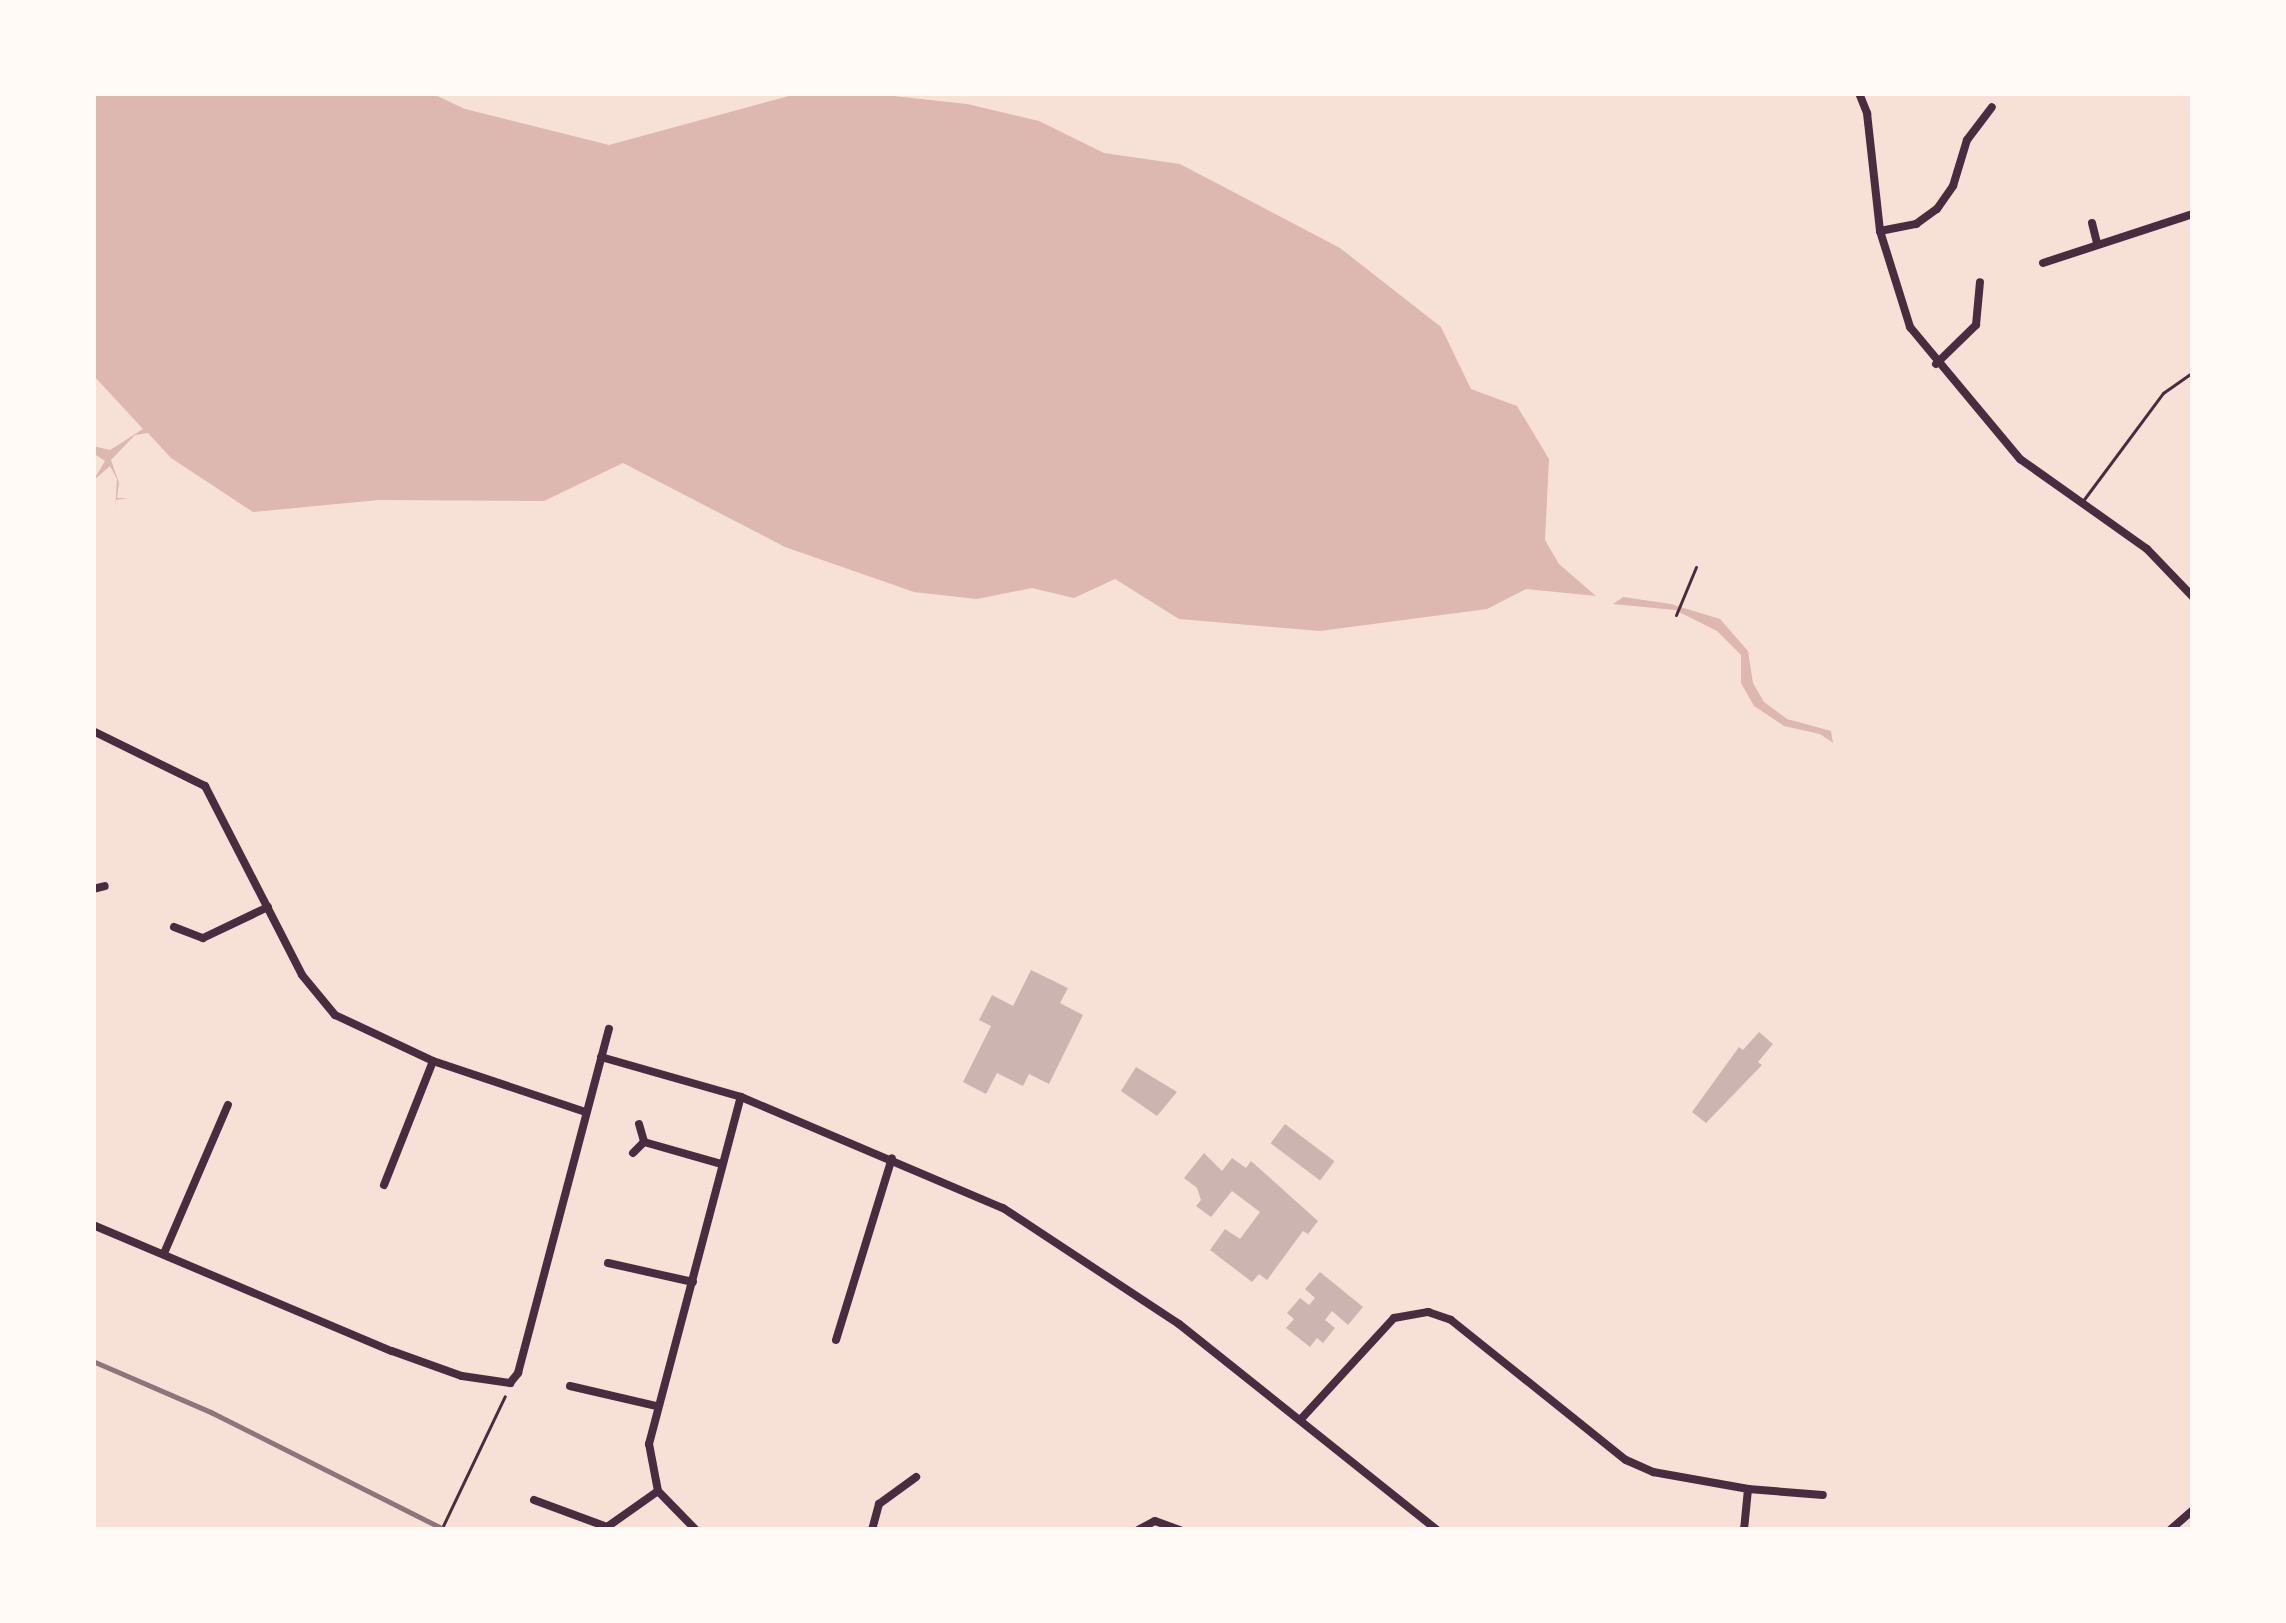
<!DOCTYPE html>
<html>
<head>
<meta charset="utf-8">
<style>
  body { margin:0 }
  #map { position:relative; width:2286px; height:1623px; overflow:hidden; background:#f7e1d7; font-family:Quicksand,sans-serif }
  div>[style] { position:absolute }
  .water>* { inset:0; background:#dcb8b0 }
  .building>* { inset:0; background:#ccb4b1; transform-origin:0 0 }
  .path>* { height:3px; margin:-1.5px; padding:0 1.5px; transform-origin:1.5px; border-radius:1.5px; background:#4a2c40 }
  .service>* { height:3px; margin:-1.5px; padding:0 1.5px; transform-origin:1.5px; border-radius:1.5px; background:#4a2c40 }
  .minor>* { height:8px; margin:-4px; padding:0 4px; transform-origin:4px; border-radius:4px; background:#4a2c40 }
  .rail>* { height:4.5px; margin:-2.25px; padding:0 2.25px; transform-origin:2.25px; border-radius:2.25px; background:#8f747c }
  span { translate:-50% -50%; white-space:nowrap; text-align:center; line-height:1.15; -webkit-text-stroke:12px #fffaf5; paint-order:stroke }
  .frame { position:absolute; inset:0; border:96px solid #fffaf5; pointer-events:none }
</style>
</head>
<body>
<div id="map">
  <div class="water">
    <i style="clip-path:polygon(93px 93px,431px 93px,465px 109px,609px 145px,800px 93px,866px 93px,967px 104px,1039px 121px,1104px 153px,1180px 164px,1340px 248px,1441px 327px,1471px 389px,1517px 406px,1549px 459px,1545px 540px,1559px 564px,1596px 596px,1526px 589px,1487px 609px,1320px 631px,1179px 619px,1115px 579px,1074px 598px,1032px 588px,977px 599px,914px 592px,785px 547px,623px 463px,544px 501px,379px 500px,253px 512px,171px 458px,148px 433px,135px 435px,111px 460px,119px 483px,117px 498px,128px 498px,116px 500px,115px 509px,117px 479px,110px 466px,93px 481px,105px 461px,93px 453px,93px 446px,110px 450px,143px 429px,93px 375px)"></i>
    <i style="clip-path:polygon(1623px 597px,1671px 604px,1720px 619px,1748px 651px,1753px 683px,1764px 702px,1787px 719px,1831px 731px,1833px 743px,1820px 734px,1784px 726px,1754px 706px,1741px 683px,1741px 655px,1717px 631px,1675px 610px,1613px 604px)"></i>
  </div>
  <div class="building">
    <i style="clip-path:polygon(1031px 970px,1068px 988px,1060px 1003px,1083px 1015px,1049px 1084px,1029px 1074px,1023px 1086px,997px 1073px,986px 1094px,963px 1082px,991px 1026px,979px 1020px,992px 995px,1013px 1006px)"></i>
    <i style="clip-path:polygon(1759px 1032px,1773px 1044px,1758px 1062px,1762px 1065px,1706px 1123px,1692px 1112px,1739px 1047px,1743px 1050px)"></i>
    <i style="clip-path:polygon(1136px 1067px,1177px 1092px,1157px 1116px,1121px 1091px)"></i>
    <i style="left:1285px;top:1124px;width:62px;height:24px;rotate:37deg"></i>
    <i style="clip-path:polygon(1204px 1153px,1222px 1171px,1232px 1158px,1246px 1168px,1251px 1161px,1318px 1221px,1308px 1234px,1303px 1231px,1267px 1280px,1259px 1274px,1252px 1282px,1210px 1250px,1225px 1229px,1240px 1239px,1260px 1212px,1232px 1191px,1211px 1217px,1196px 1206px,1201px 1200px,1197px 1188px,1184px 1178px)"></i>
    <i style="clip-path:polygon(1320px 1272px,1363px 1307px,1348px 1325px,1332px 1311px,1325px 1320px,1335px 1328px,1323px 1343px,1317px 1338px,1310px 1347px,1286px 1328px,1294px 1319px,1287px 1313px,1300px 1298px,1309px 1305px,1315px 1298px,1305px 1289px)"></i>
  </div>
  <div class="path">
    <i style="left:1676px;top:615px;width:52px;rotate:-67.4deg"></i>
    <i style="left:441px;top:1530px;width:148px;rotate:-64.5deg"></i>
  </div>
  <div class="service">
    <i style="left:2082px;top:502px;width:136px;rotate:-53.4deg"></i>
    <i style="left:2163px;top:393px;width:37px;rotate:-35deg"></i>
  </div>
  <div class="minor">
    <i style="left:1859px;top:93px;width:22px;rotate:68deg"></i>
    <i style="left:1867px;top:113px;width:119px;rotate:83.7deg"></i>
    <i style="left:1880px;top:231px;width:101px;rotate:72.6deg"></i>
    <i style="left:1910px;top:327px;width:172px;rotate:50.2deg"></i>
    <i style="left:2020px;top:459px;width:156px;rotate:35.3deg"></i>
    <i style="left:2147px;top:549px;width:66px;rotate:46.2deg"></i>
    <i style="left:2092px;top:223px;width:21px;rotate:76deg"></i>
    <i style="left:1880px;top:231px;width:37px;rotate:-11deg"></i>
    <i style="left:1916px;top:224px;width:26px;rotate:-36deg"></i>
    <i style="left:1937px;top:209px;width:28px;rotate:-55deg"></i>
    <i style="left:1953px;top:186px;width:48px;rotate:-73.1deg"></i>
    <i style="left:1967px;top:140px;width:41px;rotate:-52.9deg"></i>
    <i style="left:2043px;top:263px;width:158px;rotate:-18.1deg"></i>
    <i style="left:1936px;top:364px;width:56px;rotate:-44.3deg"></i>
    <i style="left:1976px;top:325px;width:43px;rotate:-84.7deg"></i>
    <i style="left:93px;top:731px;width:125px;rotate:26.2deg"></i>
    <i style="left:205px;top:786px;width:212px;rotate:62.8deg"></i>
    <i style="left:302px;top:975px;width:52px;rotate:50.5deg"></i>
    <i style="left:335px;top:1015px;width:108px;rotate:25.1deg"></i>
    <i style="left:433px;top:1061px;width:160px;rotate:18.5deg"></i>
    <i style="left:93px;top:889px;width:12px;rotate:-14deg"></i>
    <i style="left:174px;top:927px;width:31px;rotate:21deg"></i>
    <i style="left:203px;top:938px;width:72px;rotate:-25.5deg"></i>
    <i style="left:601px;top:1057px;width:146px;rotate:15.9deg"></i>
    <i style="left:741px;top:1097px;width:285px;rotate:23deg"></i>
    <i style="left:1003px;top:1208px;width:211px;rotate:33.4deg"></i>
    <i style="left:1179px;top:1324px;width:330px;rotate:38.6deg"></i>
    <i style="left:639px;top:1124px;width:19px;rotate:74deg"></i>
    <i style="left:633px;top:1153px;width:16px;rotate:-45deg"></i>
    <i style="left:644px;top:1142px;width:80px;rotate:15.9deg"></i>
    <i style="left:384px;top:1185px;width:133px;rotate:-68.4deg"></i>
    <i style="left:93px;top:1225px;width:324px;rotate:22.9deg"></i>
    <i style="left:392px;top:1351px;width:74px;rotate:19.7deg"></i>
    <i style="left:462px;top:1376px;width:49px;rotate:8.3deg"></i>
    <i style="left:510px;top:1383px;width:13px;rotate:-51deg"></i>
    <i style="left:518px;top:1373px;width:356px;rotate:-75.2deg"></i>
    <i style="left:165px;top:1251px;width:159px;rotate:-66.7deg"></i>
    <i style="left:608px;top:1263px;width:87px;rotate:12.6deg"></i>
    <i style="left:836px;top:1340px;width:190px;rotate:-72.9deg"></i>
    <i style="left:570px;top:1386px;width:88px;rotate:13.1deg"></i>
    <i style="left:1302px;top:1418px;width:136px;rotate:-47.4deg"></i>
    <i style="left:1394px;top:1318px;width:35px;rotate:-10deg"></i>
    <i style="left:1428px;top:1312px;width:24px;rotate:19deg"></i>
    <i style="left:1451px;top:1320px;width:224px;rotate:38.7deg"></i>
    <i style="left:1626px;top:1460px;width:30px;rotate:24deg"></i>
    <i style="left:1653px;top:1472px;width:97px;rotate:10.1deg"></i>
    <i style="left:1748px;top:1489px;width:75px;rotate:4.6deg"></i>
    <i style="left:534px;top:1500px;width:78px;rotate:20.3deg"></i>
    <i style="left:607px;top:1527px;width:62px;rotate:-35.2deg"></i>
    <i style="left:696px;top:1530px;width:54px;rotate:-134.3deg"></i>
    <i style="left:658px;top:1491px;width:48px;rotate:-100.8deg"></i>
    <i style="left:649px;top:1444px;width:359px;rotate:-75.2deg"></i>
    <i style="left:872px;top:1530px;width:27px;rotate:-75deg"></i>
    <i style="left:879px;top:1504px;width:46px;rotate:-36.1deg"></i>
    <i style="left:1138px;top:1530px;width:19px;rotate:-28deg"></i>
    <i style="left:1155px;top:1521px;width:27px;rotate:20deg"></i>
    <i style="left:1744px;top:1530px;width:41px;rotate:-84.4deg"></i>
    <i style="left:2170px;top:1530px;width:30px;rotate:-41deg"></i>
  </div>
  <div class="rail">
    <i style="left:93px;top:1361px;width:129px;rotate:23.4deg"></i>
    <i style="left:211px;top:1412px;width:263px;rotate:26.7deg"></i>
  </div>
  <div class="frame"></div>
</div>
</body>
</html>
